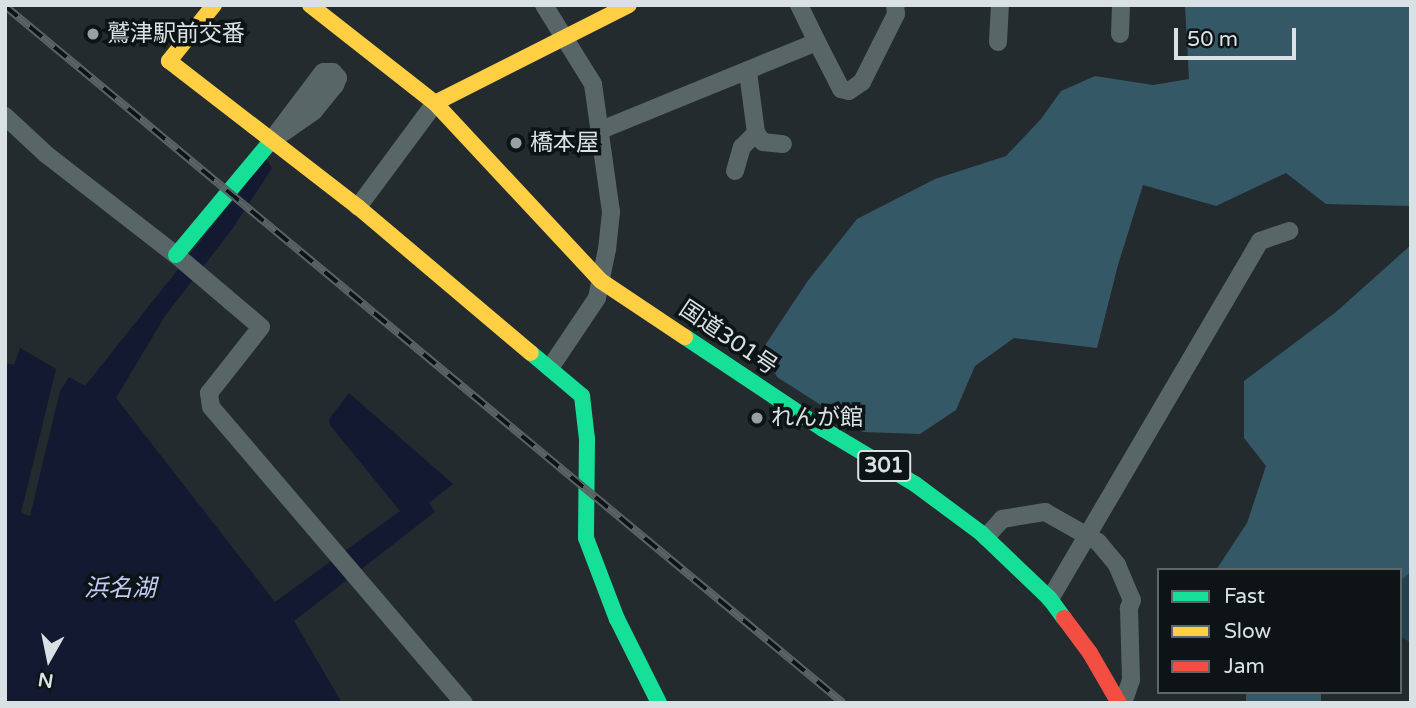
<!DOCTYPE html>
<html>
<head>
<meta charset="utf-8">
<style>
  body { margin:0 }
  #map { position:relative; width:1416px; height:708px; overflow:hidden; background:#232b2e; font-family:"Varela Round","Noto Sans JP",sans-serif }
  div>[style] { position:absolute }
  .green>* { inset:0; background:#23424e }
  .forest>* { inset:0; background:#345865; transform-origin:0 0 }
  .water>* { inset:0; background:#131931 }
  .street>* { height:18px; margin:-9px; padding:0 9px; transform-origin:9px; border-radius:9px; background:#586667 }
  .fast>* { height:16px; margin:-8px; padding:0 8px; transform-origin:8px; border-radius:8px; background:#16e098 }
  .slow>* { height:16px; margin:-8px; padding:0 8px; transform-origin:8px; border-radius:8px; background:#ffcf43 }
  .jam>* { height:16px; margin:-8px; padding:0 8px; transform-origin:8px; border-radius:8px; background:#f24e42 }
  .rail>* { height:8px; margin-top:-4px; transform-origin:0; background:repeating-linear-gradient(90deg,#0e1416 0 16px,#596264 0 32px); box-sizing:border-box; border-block:2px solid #596264 }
  .dots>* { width:19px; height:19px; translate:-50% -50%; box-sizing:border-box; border:4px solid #0e1416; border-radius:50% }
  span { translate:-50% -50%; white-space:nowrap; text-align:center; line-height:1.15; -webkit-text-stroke:7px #0e1416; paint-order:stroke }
  .shield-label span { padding:2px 5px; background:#0e1416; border:2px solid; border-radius:5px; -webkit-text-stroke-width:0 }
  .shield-label { font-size:21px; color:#d9e1e5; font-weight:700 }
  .poi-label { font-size:23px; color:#d9e1e5 }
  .left { translate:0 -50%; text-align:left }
  .street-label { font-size:23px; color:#d9e1e5 }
  .water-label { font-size:24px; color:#bfccf9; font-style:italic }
  .frame { position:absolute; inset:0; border:7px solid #d9e1e5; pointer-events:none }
  .legend { position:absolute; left:1157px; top:568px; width:245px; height:126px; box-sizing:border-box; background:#0e1416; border:2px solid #5f6669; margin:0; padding:9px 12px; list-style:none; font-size:21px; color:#d9e1e5 }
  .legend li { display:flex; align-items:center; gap:14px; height:35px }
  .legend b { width:35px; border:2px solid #5f6669 }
  .north { position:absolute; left:14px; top:624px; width:70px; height:70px; -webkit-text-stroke:5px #0e1416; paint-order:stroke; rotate:189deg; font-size:19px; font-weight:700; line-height:28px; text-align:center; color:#d9e1e5 }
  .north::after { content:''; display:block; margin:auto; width:24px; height:32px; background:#d9e1e5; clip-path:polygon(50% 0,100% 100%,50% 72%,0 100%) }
  .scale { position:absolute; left:1174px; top:28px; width:122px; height:32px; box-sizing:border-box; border:4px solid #d9e1e5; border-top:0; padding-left:9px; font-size:21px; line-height:24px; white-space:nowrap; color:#d9e1e5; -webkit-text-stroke:5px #0e1416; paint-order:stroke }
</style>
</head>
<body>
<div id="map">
  <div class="green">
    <i style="clip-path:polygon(1411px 566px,1411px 643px,1400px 636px,1400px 580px)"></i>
  </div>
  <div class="forest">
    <i style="clip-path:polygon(1185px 5px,1411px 5px,1411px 206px,1326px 204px,1286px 173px,1216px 206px,1143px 185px,1118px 265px,1097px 348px,1014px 338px,975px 366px,956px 410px,920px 434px,863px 432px,777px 377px,762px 350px,807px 282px,857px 219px,935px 179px,1006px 156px,1041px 119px,1061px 91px,1095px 76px,1153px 85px,1189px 79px)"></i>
    <i style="clip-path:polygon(1411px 245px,1411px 572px,1400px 581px,1400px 570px,1216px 570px,1247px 523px,1266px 466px,1244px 438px,1244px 381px,1336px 312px)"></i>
    <i style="left:1246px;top:692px;width:75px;height:11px"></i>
  </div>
  <div class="water">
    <i style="clip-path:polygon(266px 159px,272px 168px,233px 228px,165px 316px,116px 398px,275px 602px,400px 511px,330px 425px,329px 419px,349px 393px,453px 484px,429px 503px,435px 512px,294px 621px,342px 703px,5px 703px,5px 363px,14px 365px,20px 348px,56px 369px,21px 513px,30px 516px,60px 391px,69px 377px,85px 386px)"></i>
  </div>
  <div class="street">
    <i style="left:544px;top:5px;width:93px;rotate:58.2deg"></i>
    <i style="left:593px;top:84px;width:129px;rotate:82deg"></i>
    <i style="left:611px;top:212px;width:37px;rotate:96deg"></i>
    <i style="left:607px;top:249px;width:50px;rotate:101.5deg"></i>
    <i style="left:597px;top:298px;width:84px;rotate:123.9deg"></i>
    <i style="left:1120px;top:34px;width:29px;rotate:-88deg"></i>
    <i style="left:817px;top:42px;width:53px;rotate:62.9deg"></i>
    <i style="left:841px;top:89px;width:8px;rotate:14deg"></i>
    <i style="left:849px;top:91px;width:16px;rotate:-35deg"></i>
    <i style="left:862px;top:82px;width:76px;rotate:-63.4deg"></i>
    <i style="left:896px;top:14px;width:9px;rotate:-96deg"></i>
    <i style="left:998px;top:42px;width:37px;rotate:-87deg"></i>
    <i style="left:323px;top:72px;width:10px"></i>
    <i style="left:333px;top:72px;width:8px;rotate:50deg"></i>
    <i style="left:338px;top:78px;width:8px;rotate:113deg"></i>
    <i style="left:335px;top:85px;width:33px;rotate:129deg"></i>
    <i style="left:314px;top:111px;width:52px;rotate:145.1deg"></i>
    <i style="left:271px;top:141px;width:86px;rotate:-53deg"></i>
    <i style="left:5px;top:116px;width:57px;rotate:42.9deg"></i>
    <i style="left:47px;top:155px;width:163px;rotate:37.8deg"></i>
    <i style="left:176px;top:255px;width:111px;rotate:40.3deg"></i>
    <i style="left:261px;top:327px;width:84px;rotate:128.2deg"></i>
    <i style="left:209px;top:393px;width:14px;rotate:82deg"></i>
    <i style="left:211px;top:407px;width:389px;rotate:49.5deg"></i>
    <i style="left:601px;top:130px;width:233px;rotate:-22.2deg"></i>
    <i style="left:817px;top:42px;width:41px;rotate:-115.9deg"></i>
    <i style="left:756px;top:133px;width:11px;rotate:52deg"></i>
    <i style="left:763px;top:142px;width:20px;rotate:6deg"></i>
    <i style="left:735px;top:171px;width:25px;rotate:-74deg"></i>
    <i style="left:742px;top:147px;width:20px;rotate:-45deg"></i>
    <i style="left:756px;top:133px;width:62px;rotate:-97.5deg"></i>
    <i style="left:358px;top:207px;width:129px;rotate:-53.5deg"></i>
    <i style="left:986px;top:537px;width:24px;rotate:-48deg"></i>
    <i style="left:1002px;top:519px;width:44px;rotate:-9.2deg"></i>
    <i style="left:1045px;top:512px;width:61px;rotate:29.5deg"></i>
    <i style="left:1098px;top:542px;width:30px;rotate:50deg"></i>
    <i style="left:1117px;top:565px;width:38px;rotate:67deg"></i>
    <i style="left:1132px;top:600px;width:9px;rotate:111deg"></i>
    <i style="left:1129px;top:608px;width:72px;rotate:88.4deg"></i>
    <i style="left:1131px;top:680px;width:24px;rotate:109deg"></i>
    <i style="left:1050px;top:599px;width:415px;rotate:-59.6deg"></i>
    <i style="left:1260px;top:241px;width:31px;rotate:-19deg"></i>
  </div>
  <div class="fast">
    <i style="left:176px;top:255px;width:148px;rotate:-50.2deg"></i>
    <i style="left:685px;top:337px;width:166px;rotate:33.7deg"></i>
    <i style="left:823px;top:429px;width:107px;rotate:30.9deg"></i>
    <i style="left:915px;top:484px;width:82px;rotate:36.6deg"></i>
    <i style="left:981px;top:533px;width:95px;rotate:43.7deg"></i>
    <i style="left:1050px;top:599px;width:24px;rotate:54deg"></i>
    <i style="left:531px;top:353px;width:67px;rotate:40.1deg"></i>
    <i style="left:582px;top:396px;width:43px;rotate:83.4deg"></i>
    <i style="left:587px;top:439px;width:99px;rotate:90.6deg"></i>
    <i style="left:586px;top:538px;width:87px;rotate:69.1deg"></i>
    <i style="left:617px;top:619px;width:94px;rotate:63.4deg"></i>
  </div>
  <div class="slow">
    <i style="left:214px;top:5px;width:72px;rotate:128.8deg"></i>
    <i style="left:169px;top:61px;width:239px;rotate:37.7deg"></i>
    <i style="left:358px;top:207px;width:226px;rotate:40.2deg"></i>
    <i style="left:310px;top:5px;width:159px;rotate:38.1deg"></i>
    <i style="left:435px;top:103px;width:243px;rotate:47deg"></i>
    <i style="left:601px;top:281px;width:101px;rotate:33.7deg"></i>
    <i style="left:435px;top:103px;width:217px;rotate:-26.8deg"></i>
  </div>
  <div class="jam">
    <i style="left:1064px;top:618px;width:44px;rotate:53.4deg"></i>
    <i style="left:1090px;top:653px;width:58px;rotate:59.9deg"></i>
  </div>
  <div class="rail">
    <i style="left:5px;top:6px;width:1090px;rotate:39.75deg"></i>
  </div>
  <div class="dots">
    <i style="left:93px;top:34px;background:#99a1a5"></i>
    <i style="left:516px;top:143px;background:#99a1a5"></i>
    <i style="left:757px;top:418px;background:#99a1a5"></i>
  </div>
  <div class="shield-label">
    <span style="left:884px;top:466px">301</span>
  </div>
  <div class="poi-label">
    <span class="left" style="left:107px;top:34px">鷲津駅前交番</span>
    <span class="left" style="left:530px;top:143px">橋本屋</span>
    <span class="left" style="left:771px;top:418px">れんが館</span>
  </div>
  <div class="street-label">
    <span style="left:728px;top:338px;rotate:34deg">国道301号</span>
  </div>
  <div class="water-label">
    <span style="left:120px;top:589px">浜名湖</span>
  </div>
  <div class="frame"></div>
  <ul class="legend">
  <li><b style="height:9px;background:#16e098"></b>Fast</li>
  <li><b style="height:9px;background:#ffcf43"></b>Slow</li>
  <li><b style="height:9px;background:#f24e42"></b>Jam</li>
  </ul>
  <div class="north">N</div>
  <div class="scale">50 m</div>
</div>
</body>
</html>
